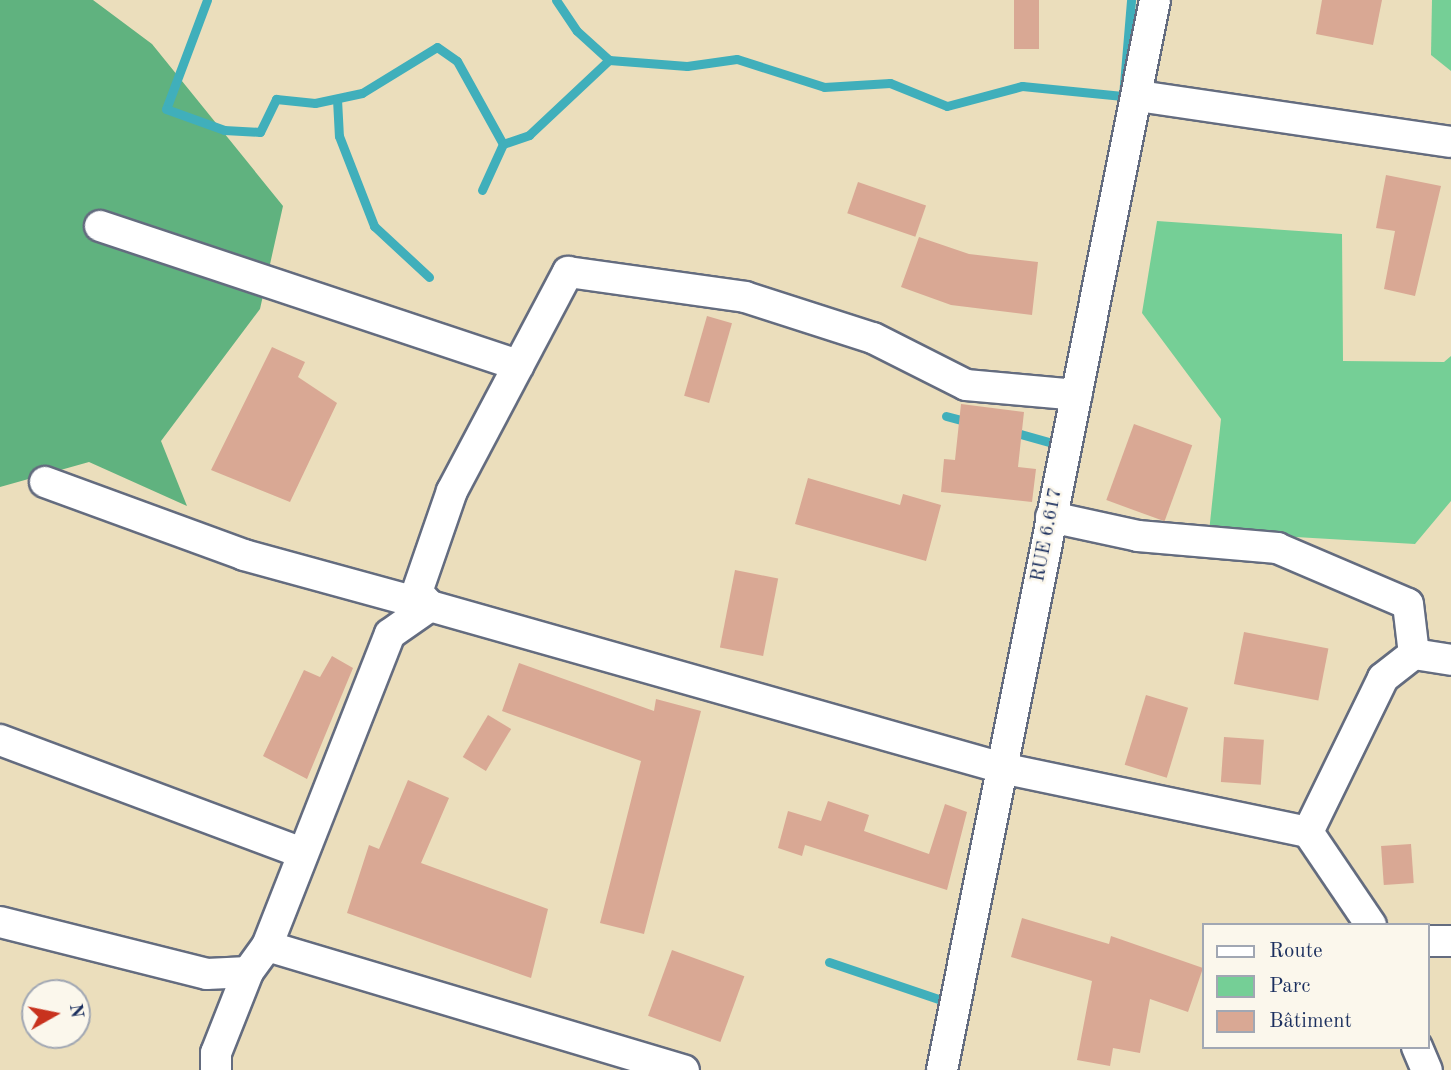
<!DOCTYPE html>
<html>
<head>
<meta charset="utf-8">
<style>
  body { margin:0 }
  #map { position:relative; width:1451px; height:1070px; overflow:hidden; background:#ebdebc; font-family:"Old Standard TT",serif }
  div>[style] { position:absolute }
  .green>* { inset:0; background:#75cf96 }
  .forest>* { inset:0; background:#60b27f }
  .stream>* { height:9px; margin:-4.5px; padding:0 4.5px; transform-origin:4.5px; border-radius:4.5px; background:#40afbb }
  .building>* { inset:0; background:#d9a894; transform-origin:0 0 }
  .roads { filter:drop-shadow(2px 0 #646c7f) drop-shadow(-2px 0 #646c7f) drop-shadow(0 2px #646c7f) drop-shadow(0 -2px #646c7f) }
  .minor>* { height:30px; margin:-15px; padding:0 15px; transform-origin:15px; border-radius:15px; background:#fff }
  span { translate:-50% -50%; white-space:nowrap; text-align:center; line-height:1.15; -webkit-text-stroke:5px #fbf7ec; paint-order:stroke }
  .street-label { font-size:19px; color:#1b2f5e }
  .legend { position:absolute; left:1202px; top:923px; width:228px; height:126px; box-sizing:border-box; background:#fbf7ec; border:2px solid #a1a7b3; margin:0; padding:9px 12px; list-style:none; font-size:21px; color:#1b2f5e }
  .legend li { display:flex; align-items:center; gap:14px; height:35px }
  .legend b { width:35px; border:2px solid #a1a7b3 }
  .north { position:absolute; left:21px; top:979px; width:70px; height:70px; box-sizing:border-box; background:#fbf7ec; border:2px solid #a1a7b3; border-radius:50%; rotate:81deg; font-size:19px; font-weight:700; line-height:28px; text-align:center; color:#1b2f5e }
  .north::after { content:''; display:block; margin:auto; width:24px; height:32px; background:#c8321e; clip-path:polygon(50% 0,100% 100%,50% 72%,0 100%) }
</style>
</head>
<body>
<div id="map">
  <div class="green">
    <i style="clip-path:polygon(1432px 0,1451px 0,1451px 71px,1431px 55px)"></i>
    <i style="clip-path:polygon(1157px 221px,1342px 234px,1343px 361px,1444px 362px,1451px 356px,1451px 501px,1415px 544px,1209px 532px,1221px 419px,1142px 313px)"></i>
  </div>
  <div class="forest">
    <i style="clip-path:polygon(0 0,93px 0,152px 44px,283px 206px,260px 309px,161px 441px,187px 506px,89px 462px,0 487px)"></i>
  </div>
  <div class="stream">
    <i style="left:207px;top:0;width:116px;rotate:110.6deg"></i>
    <i style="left:166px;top:109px;width:62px;rotate:19.9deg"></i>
    <i style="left:224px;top:130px;width:36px;rotate:3deg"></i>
    <i style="left:260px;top:132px;width:37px;rotate:-64deg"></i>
    <i style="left:276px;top:99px;width:39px;rotate:6deg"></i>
    <i style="left:315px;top:103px;width:48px;rotate:-12deg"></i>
    <i style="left:362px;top:93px;width:88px;rotate:-31.5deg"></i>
    <i style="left:437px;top:47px;width:24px;rotate:35deg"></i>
    <i style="left:457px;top:61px;width:95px;rotate:61deg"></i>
    <i style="left:556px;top:0;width:37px;rotate:56deg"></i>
    <i style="left:577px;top:31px;width:43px;rotate:42.2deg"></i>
    <i style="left:609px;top:60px;width:78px;rotate:4.4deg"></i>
    <i style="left:687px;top:66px;width:50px;rotate:-8deg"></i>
    <i style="left:737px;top:59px;width:91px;rotate:17.8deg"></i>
    <i style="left:824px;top:87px;width:66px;rotate:-3.5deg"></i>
    <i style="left:890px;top:83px;width:61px;rotate:22deg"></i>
    <i style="left:947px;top:106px;width:78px;rotate:-14.9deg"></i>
    <i style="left:1022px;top:86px;width:101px;rotate:5.7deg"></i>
    <i style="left:1123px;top:96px;width:96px;rotate:-85.2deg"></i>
    <i style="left:337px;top:99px;width:37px;rotate:87deg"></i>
    <i style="left:339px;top:136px;width:97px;rotate:68.7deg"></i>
    <i style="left:374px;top:226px;width:75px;rotate:42.8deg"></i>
    <i style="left:503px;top:144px;width:28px;rotate:-19deg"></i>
    <i style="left:529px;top:135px;width:110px;rotate:-43.2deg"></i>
    <i style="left:482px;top:190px;width:51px;rotate:-65.5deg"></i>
    <i style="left:946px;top:416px;width:23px;rotate:15deg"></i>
    <i style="left:1013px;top:432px;width:52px;rotate:15.6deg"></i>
    <i style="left:829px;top:962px;width:128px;rotate:18.7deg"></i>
  </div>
  <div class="building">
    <i style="left:1014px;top:0;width:25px;height:49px"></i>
    <i style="clip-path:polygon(1322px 0,1382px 0,1373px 45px,1316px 34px)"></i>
    <i style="clip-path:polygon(1386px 175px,1441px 186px,1415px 296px,1384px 289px,1395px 231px,1376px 228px)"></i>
    <i style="left:858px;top:182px;width:72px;height:33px;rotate:19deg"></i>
    <i style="clip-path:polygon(919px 237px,969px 254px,1038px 262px,1032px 315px,951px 305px,901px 287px)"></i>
    <i style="left:707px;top:316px;width:26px;height:83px;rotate:16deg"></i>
    <i style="clip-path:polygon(272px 347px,305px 362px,298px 377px,337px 403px,290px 502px,211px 470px)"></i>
    <i style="clip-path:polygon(961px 404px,1024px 412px,1018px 467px,1036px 469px,1032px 502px,941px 492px,944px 459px,955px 460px)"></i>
    <i style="left:1134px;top:424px;width:62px;height:81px;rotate:20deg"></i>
    <i style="clip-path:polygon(808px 478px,900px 505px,903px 494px,941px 505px,926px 561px,795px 524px)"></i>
    <i style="left:735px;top:570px;width:44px;height:79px;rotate:11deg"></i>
    <i style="left:1244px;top:632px;width:86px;height:53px;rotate:11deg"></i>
    <i style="clip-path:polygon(332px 656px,353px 668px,307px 779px,263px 756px,304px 670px,320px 677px)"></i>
    <i style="clip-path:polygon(519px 663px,654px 711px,656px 699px,701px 711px,644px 934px,600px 923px,641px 761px,502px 711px)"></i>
    <i style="left:1146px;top:695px;width:44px;height:73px;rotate:17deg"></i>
    <i style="left:488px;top:715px;width:27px;height:49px;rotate:31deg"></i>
    <i style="left:1224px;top:737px;width:40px;height:45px;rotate:4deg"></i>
    <i style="clip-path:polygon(408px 780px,449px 798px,421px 863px,548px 909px,531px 978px,347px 913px,369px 845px,379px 849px)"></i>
    <i style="clip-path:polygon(828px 801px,869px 815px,864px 831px,929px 854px,945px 804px,967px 812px,947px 890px,805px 845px,802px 856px,778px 848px,788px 811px,821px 821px)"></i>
    <i style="left:1411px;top:844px;width:39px;height:30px;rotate:86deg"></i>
    <i style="clip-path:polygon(1022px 918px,1109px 944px,1111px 936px,1203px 968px,1188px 1012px,1150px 999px,1140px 1053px,1113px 1048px,1110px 1066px,1077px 1060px,1092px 981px,1011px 957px)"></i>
    <i style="left:672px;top:950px;width:77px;height:70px;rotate:20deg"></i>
  </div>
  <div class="roads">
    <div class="minor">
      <i style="left:1139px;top:96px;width:315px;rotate:8.4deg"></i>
      <i style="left:100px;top:226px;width:441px;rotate:18.4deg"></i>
      <i style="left:45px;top:482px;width:212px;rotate:20.1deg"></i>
      <i style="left:244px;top:555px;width:193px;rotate:15.3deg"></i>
      <i style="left:1051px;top:517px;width:89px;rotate:12.3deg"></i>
      <i style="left:1138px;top:536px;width:140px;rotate:4.9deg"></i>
      <i style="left:1277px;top:548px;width:142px;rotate:23.1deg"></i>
      <i style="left:1408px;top:604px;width:50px;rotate:83.2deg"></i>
      <i style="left:1414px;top:654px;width:37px;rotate:9deg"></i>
      <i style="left:430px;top:606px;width:19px;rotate:-133deg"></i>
      <i style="left:417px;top:592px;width:107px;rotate:-70.9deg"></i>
      <i style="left:452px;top:491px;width:248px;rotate:-62.1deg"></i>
      <i style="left:568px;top:272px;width:179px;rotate:8deg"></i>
      <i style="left:745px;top:297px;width:134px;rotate:17.8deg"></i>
      <i style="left:873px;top:338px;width:104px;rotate:26.8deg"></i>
      <i style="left:966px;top:385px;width:111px;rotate:5.1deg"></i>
      <i style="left:0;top:740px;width:322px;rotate:20.5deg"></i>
      <i style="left:1308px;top:832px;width:171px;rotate:-64deg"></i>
      <i style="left:1383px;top:678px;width:39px;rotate:-38deg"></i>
      <i style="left:0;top:922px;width:213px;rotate:14.1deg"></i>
      <i style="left:207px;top:974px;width:41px;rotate:-2.8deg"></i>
      <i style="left:248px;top:972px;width:32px;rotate:-54deg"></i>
      <i style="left:267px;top:946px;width:335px;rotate:-68.5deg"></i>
      <i style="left:390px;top:634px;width:49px;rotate:-35deg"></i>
      <i style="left:430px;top:606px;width:599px;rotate:15.8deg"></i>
      <i style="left:1006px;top:769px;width:309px;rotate:11.8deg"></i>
      <i style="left:1308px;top:832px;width:112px;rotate:55.9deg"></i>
      <i style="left:1428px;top:941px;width:23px"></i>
      <i style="left:267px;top:946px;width:435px;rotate:16.6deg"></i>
      <i style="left:1417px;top:1047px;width:25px;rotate:67deg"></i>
      <i style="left:216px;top:1070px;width:17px;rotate:-90deg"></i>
      <i style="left:216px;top:1053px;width:87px;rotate:-68.4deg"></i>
      <i style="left:942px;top:1070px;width:1091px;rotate:-78.74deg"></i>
    </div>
  </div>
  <div class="street-label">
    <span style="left:1048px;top:535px;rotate:-79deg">RUE 6.617</span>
  </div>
  <ul class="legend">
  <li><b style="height:9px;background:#fff"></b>Route</li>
  <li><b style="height:19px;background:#75cf96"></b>Parc</li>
  <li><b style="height:19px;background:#d9a894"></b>Bâtiment</li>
  </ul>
  <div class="north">N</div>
</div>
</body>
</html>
